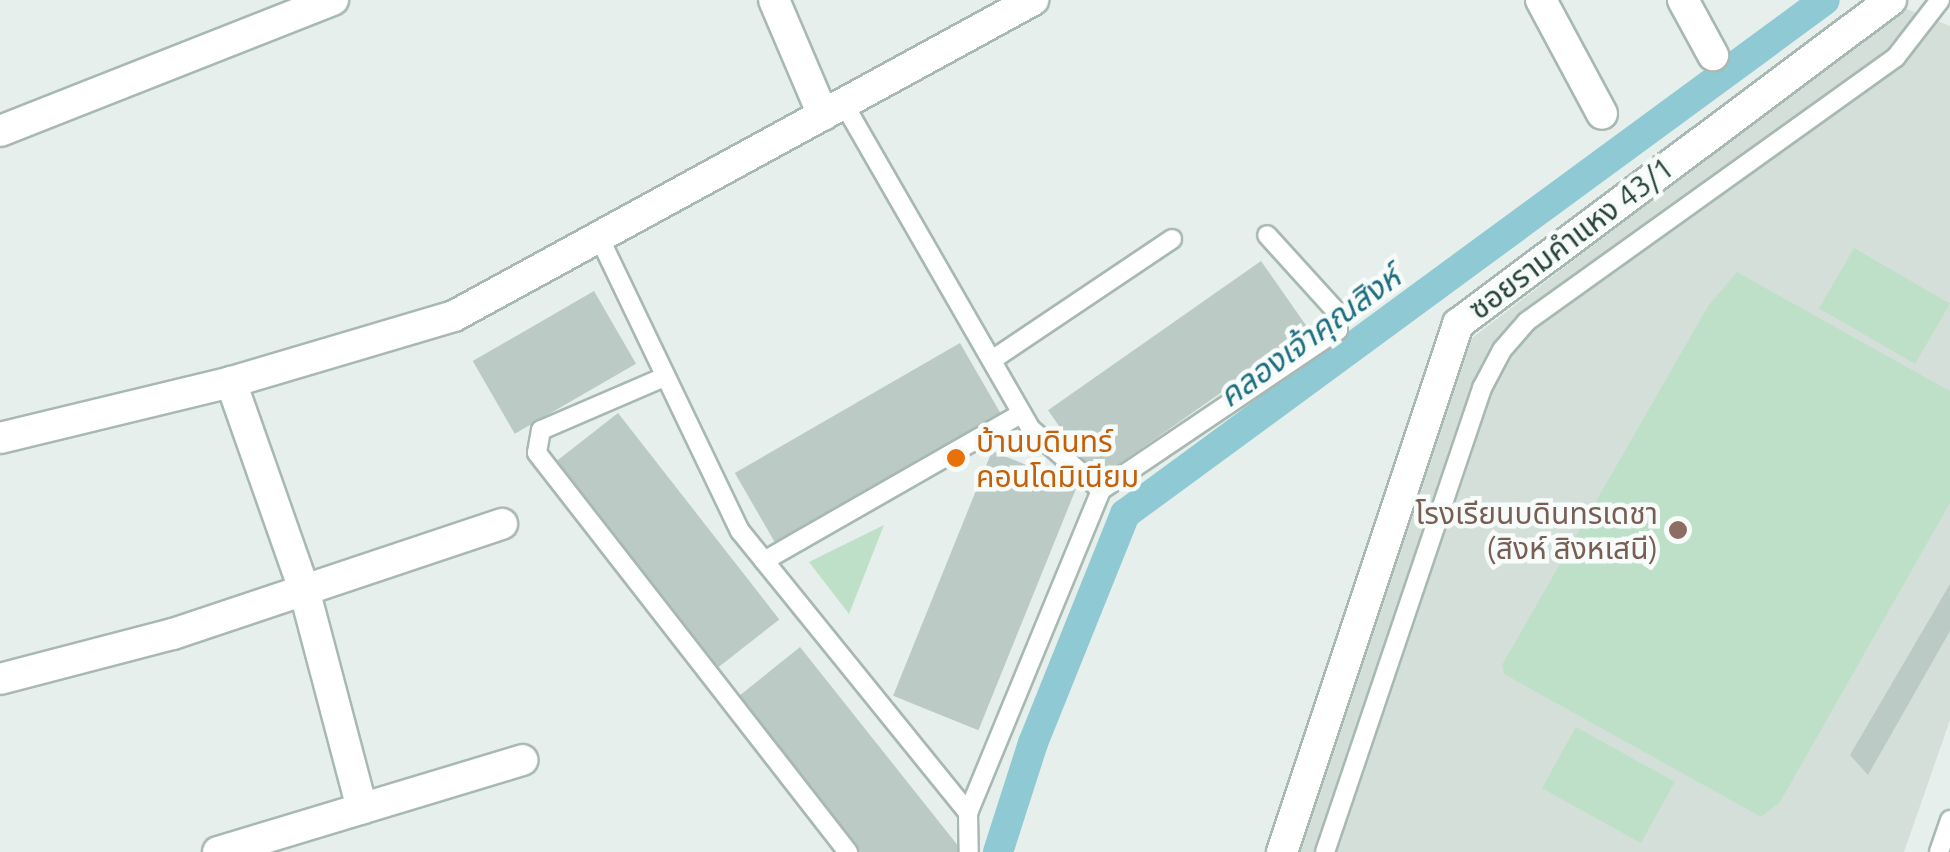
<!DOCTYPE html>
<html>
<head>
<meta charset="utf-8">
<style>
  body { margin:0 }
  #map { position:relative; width:1950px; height:852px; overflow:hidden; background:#e6efeb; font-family:Ubuntu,"Noto Sans Thai",sans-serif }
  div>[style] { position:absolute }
  .built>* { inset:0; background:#d4dfda }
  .green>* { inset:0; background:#bfe0c8; transform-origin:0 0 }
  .canal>* { height:30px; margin:-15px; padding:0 15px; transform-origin:15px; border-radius:15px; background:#8ec9d4 }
  .building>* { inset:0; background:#bbcac4; transform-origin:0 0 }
  .roads { filter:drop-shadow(2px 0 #a8b8b2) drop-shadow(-2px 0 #a8b8b2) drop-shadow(0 2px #a8b8b2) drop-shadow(0 -2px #a8b8b2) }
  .service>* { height:18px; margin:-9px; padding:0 9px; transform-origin:9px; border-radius:9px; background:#fff }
  .minor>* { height:30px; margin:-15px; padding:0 15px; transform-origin:15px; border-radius:15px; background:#fff }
  .tertiary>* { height:30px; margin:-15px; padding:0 15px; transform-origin:15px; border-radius:15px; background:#fff }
  .dots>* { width:28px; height:28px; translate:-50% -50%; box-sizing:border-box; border:5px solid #f7fbf9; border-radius:50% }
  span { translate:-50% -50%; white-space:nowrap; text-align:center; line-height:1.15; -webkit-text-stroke:9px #f7fbf9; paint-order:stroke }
  .street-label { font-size:30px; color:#24423a }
  .food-label { font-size:30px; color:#c56008 }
  .left { translate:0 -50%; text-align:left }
  .education-label { font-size:30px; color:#785e54 }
  .right { translate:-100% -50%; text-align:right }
  .water-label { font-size:32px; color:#1c6f80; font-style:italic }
</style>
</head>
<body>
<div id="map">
  <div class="built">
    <i style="clip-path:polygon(1904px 8px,1950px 26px,1950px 720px,1904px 852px,1300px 852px,1468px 341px)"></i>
  </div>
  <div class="green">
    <i style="left:1854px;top:248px;width:111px;height:70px;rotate:30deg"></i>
    <i style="clip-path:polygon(1737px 272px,1950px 391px,1950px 503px,1780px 802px,1761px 817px,1504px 674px,1502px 665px,1708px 306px)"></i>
    <i style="clip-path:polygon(884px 525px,849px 614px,809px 562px)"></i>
    <i style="left:1576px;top:727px;width:113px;height:70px;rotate:29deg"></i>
  </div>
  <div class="canal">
    <i style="left:998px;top:852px;width:114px;rotate:-72.2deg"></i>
    <i style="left:1033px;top:743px;width:247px;rotate:-68.1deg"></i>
    <i style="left:1125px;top:514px;width:868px;rotate:-36.29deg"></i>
  </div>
  <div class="building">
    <i style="left:1261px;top:261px;width:85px;height:260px;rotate:55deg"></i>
    <i style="left:594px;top:291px;width:84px;height:140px;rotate:60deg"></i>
    <i style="left:960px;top:343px;width:83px;height:260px;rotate:60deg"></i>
    <i style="left:618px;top:413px;width:262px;height:88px;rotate:52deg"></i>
    <i style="left:992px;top:451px;width:92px;height:264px;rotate:22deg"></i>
    <i style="clip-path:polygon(1950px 584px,1950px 631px,1868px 775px,1850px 755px)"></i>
    <i style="clip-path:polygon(800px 647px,963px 852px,855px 852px,734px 700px)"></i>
  </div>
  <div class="roads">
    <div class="service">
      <i style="left:844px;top:104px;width:375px;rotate:60.1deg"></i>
      <i style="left:1031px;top:429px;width:93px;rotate:41.1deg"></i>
      <i style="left:599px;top:237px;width:326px;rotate:64.4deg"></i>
      <i style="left:740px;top:531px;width:363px;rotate:51deg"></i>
      <i style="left:968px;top:813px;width:39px;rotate:89deg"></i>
      <i style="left:992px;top:360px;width:217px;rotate:-33.9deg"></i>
      <i style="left:662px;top:378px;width:132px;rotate:156.7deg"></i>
      <i style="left:541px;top:430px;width:23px;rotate:100deg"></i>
      <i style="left:537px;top:453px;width:506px;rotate:52.07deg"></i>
      <i style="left:764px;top:561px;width:297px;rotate:-29.8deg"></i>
      <i style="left:968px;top:813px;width:349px;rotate:-67.6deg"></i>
      <i style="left:1101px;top:490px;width:286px;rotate:-34deg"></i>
      <i style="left:1338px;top:330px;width:20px;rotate:-99deg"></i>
      <i style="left:1335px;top:310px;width:101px;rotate:-132.2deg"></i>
      <i style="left:1325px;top:852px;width:490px;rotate:-71.3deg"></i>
      <i style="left:1482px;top:388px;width:43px;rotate:-62.2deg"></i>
      <i style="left:1502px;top:350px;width:37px;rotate:-49deg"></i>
      <i style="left:1526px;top:322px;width:455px;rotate:-35.6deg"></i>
      <i style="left:1896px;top:57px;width:72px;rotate:-52.3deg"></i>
      <i style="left:1939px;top:852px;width:34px;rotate:-71deg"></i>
    </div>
    <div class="minor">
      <i style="left:774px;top:0;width:125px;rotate:66.9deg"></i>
      <i style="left:1541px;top:0;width:129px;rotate:61.8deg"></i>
      <i style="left:1683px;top:0;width:63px;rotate:61.4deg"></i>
      <i style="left:0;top:131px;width:358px;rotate:-21.5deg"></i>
      <i style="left:231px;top:382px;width:219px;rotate:70.6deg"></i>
      <i style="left:304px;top:589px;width:227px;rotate:75.2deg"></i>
      <i style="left:0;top:438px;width:238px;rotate:-13.6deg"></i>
      <i style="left:231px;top:382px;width:233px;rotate:-16.5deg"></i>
      <i style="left:454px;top:316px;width:660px;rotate:-28.62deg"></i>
      <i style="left:0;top:679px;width:179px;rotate:-14.6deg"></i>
      <i style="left:173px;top:634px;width:347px;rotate:-18.5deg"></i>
      <i style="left:218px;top:852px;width:318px;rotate:-16.8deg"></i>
    </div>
    <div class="tertiary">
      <i style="left:1282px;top:852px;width:557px;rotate:-71.57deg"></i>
      <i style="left:1458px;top:324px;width:541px;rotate:-36.81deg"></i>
    </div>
  </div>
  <div class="dots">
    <i style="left:956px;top:458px;background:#e8710a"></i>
    <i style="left:1678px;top:530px;background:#8d6e63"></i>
  </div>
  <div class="street-label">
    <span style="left:1571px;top:238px;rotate:-37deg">ซอยรามคำแหง 43/1</span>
  </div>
  <div class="food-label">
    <span class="left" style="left:976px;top:458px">บ้านบดินทร์<br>คอนโดมิเนียม</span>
  </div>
  <div class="education-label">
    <span class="right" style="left:1658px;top:530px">โรงเรียนบดินทรเดชา<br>(สิงห์ สิงหเสนี)</span>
  </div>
  <div class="water-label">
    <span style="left:1309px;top:336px;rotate:-36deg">คลองเจ้าคุณสิงห์</span>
  </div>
</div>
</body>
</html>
